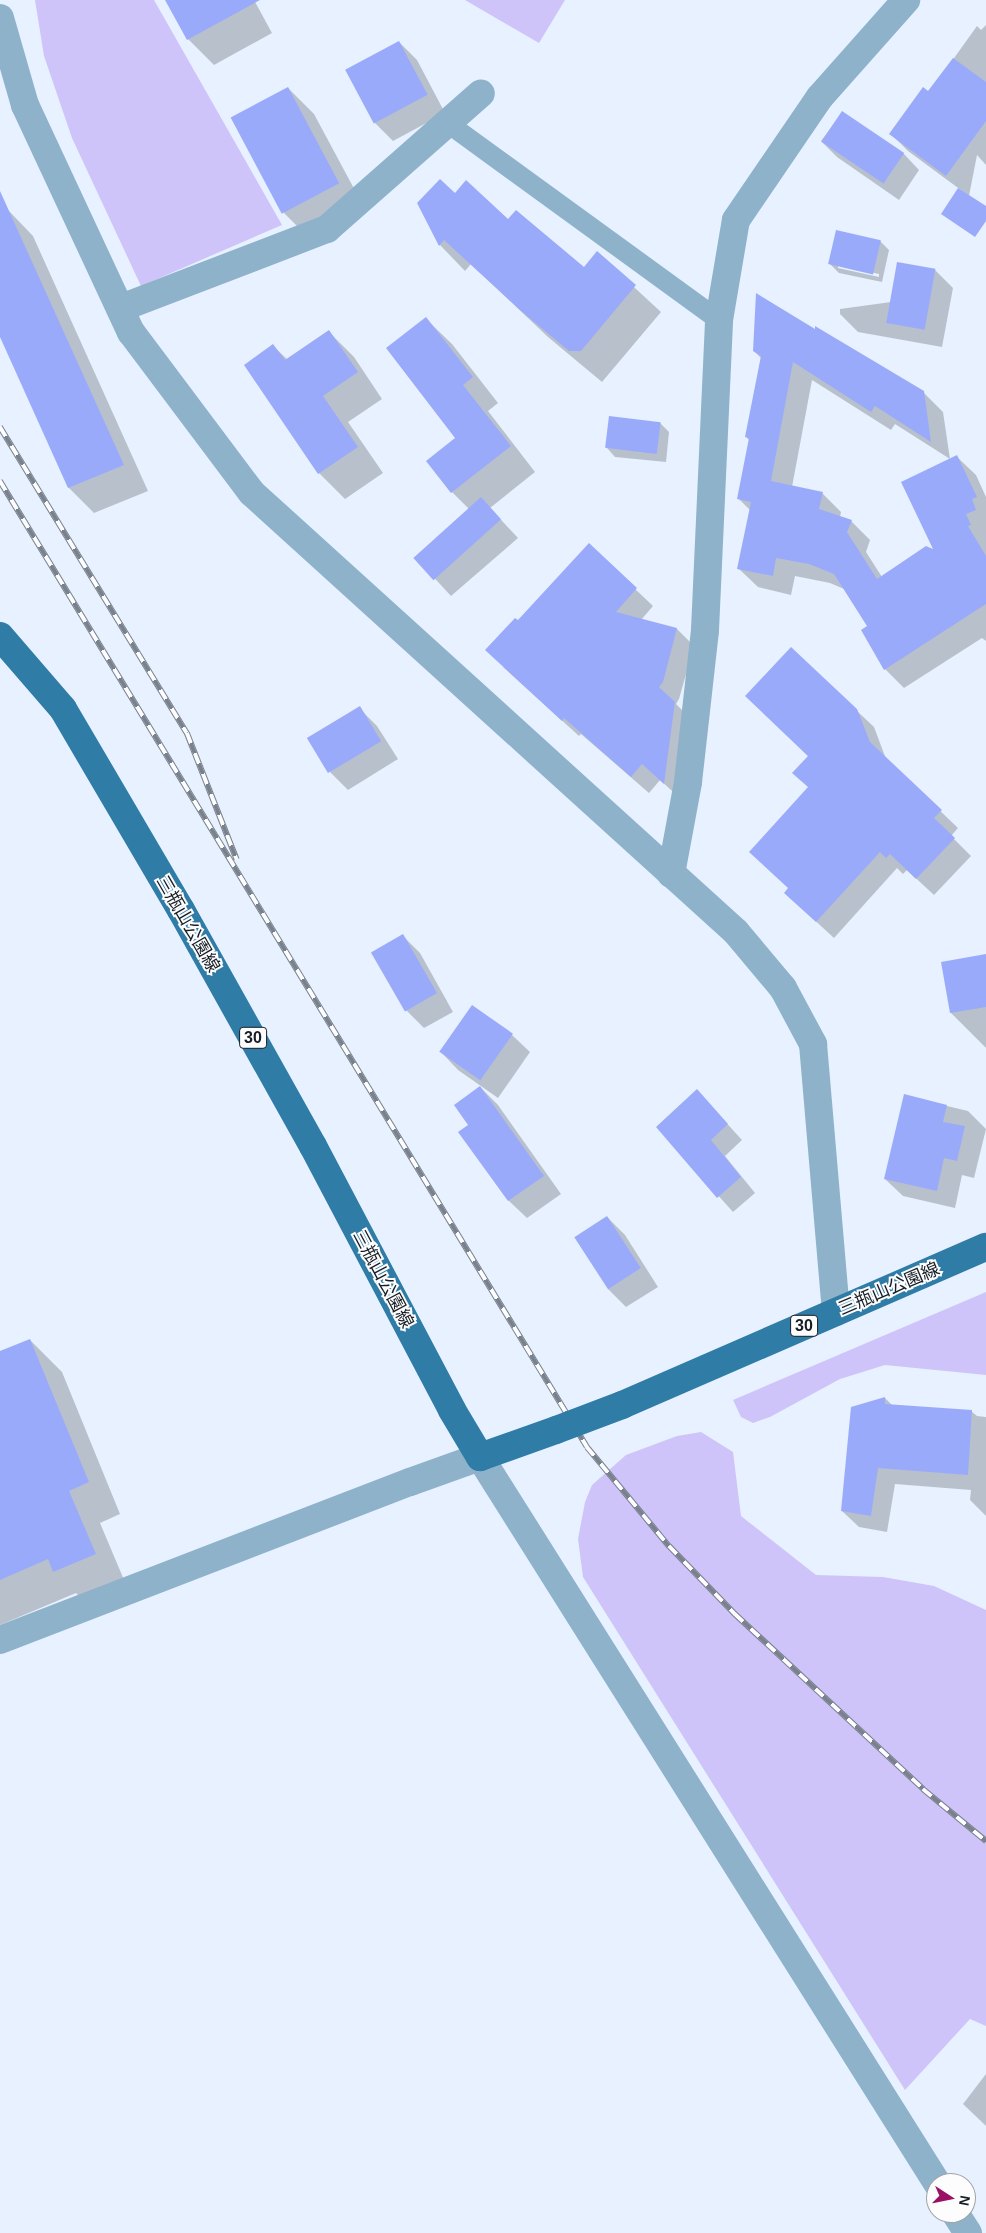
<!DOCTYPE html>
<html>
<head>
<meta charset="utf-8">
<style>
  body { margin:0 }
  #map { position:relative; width:986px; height:2233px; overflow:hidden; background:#e7f1ff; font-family:Arial,"Noto Sans JP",sans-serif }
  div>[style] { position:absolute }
  .green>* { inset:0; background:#cfc4fa }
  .shadow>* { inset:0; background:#0003 }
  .building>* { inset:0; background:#9aaafb; transform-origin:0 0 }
  .service>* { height:20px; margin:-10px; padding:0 10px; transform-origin:10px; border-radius:10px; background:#8db2ca }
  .minor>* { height:28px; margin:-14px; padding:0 14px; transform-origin:14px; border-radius:14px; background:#8db2ca }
  .tertiary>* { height:28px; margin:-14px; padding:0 14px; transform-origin:14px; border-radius:14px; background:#8db2ca }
  .primary>* { height:28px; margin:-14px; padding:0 14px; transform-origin:14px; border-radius:14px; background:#2f7ca7 }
  .rail>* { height:5.5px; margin-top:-2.75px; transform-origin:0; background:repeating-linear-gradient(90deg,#fdfdfd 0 11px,#79818c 0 22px); box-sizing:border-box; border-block:1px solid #79818c }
  .primary-bridge>* { height:28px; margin:-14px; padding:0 14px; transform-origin:14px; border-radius:14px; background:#2f7ca7 }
  span { translate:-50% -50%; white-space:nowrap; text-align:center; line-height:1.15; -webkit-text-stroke:4px #fdfdfd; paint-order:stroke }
  .shield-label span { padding:1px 4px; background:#fdfdfd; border:1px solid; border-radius:4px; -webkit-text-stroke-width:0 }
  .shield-label { font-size:16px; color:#171d25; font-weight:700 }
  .street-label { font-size:18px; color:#171d25 }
  .north { position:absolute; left:926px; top:2173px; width:50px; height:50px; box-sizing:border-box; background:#fdfdfd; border:1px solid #a1a3a7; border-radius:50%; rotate:101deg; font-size:14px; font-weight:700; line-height:20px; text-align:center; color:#171d25 }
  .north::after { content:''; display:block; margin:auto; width:18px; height:22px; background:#991064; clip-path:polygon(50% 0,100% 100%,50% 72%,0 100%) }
</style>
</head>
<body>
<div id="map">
  <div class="green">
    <i style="clip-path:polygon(35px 0,154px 0,282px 225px,141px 286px,72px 138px,44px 56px)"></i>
    <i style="clip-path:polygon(465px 0,565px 0,539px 43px)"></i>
    <i style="clip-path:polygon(986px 1292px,986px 1375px,885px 1365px,840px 1379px,770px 1417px,753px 1423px,741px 1417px,733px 1400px)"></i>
    <i style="clip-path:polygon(701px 1432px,733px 1452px,741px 1516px,816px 1575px,883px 1577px,934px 1586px,986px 1610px,986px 2026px,970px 2019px,905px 2090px,583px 1577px,578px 1539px,585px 1502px,592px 1485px,626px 1455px,677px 1436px)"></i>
  </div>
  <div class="shadow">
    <i style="clip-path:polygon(167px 0,254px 0,272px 33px,214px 65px,188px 39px)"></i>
    <i style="clip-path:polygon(986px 25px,986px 165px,977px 155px,969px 196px,908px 151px,891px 134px,929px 93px,977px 26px,981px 30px)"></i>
    <i style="clip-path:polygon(399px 42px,417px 60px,445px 113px,393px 141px,375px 123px,347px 70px)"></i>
    <i style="clip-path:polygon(288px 88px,314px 114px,365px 209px,310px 239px,284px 213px)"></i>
    <i style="clip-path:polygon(842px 113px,904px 154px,919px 170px,899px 200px,837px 157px,821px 141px)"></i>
    <i style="clip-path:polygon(456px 195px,509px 221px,584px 269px,597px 253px,661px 312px,602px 382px,548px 337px,471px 264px,465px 271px,440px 245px)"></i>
    <i style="clip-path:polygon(8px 210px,33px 236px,148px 491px,94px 513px,69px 488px,0 334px,0 214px)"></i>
    <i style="clip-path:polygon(evenodd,880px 241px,889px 250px,882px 282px,839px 273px,830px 264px,880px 241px,838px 265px,879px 274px,879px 277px,838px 268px,838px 265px)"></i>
    <i style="clip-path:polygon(935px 270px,953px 288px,942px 347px,858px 332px,840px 314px,840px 309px,891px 302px)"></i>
    <i style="clip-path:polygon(426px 319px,452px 344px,498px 403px,488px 411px,535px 472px,490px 508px,518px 538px,451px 596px,415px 557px,469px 509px,452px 492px,457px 438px)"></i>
    <i style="clip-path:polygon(329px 332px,354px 357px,382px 399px,348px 422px,383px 473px,345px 499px,319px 473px,273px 346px,288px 360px)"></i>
    <i style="clip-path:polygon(754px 351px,923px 392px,943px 412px,950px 459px,895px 424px,891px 430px,812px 380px,792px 487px,822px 493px,841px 512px,840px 517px,851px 521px,870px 540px,866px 552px,882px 577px,935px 551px,956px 456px,976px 475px,986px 497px,986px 641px,982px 638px,904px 688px,885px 669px,868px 627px,844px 589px,830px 583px,795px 576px,791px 595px,758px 587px,738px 568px,750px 510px,739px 499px,750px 441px,746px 437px,761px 358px)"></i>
    <i style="clip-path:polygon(660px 423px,669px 432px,666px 462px,615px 457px,607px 448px)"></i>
    <i style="clip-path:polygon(589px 545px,653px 606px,641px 620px,677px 629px,694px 646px,679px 699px,676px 704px,692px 720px,681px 799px,660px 780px,649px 793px,581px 734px,579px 736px,503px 667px,518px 622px)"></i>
    <i style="clip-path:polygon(746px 696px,856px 710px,874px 727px,886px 759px,958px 828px,951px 836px,971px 856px,934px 895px,907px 870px,903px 874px,897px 868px,834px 938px,785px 893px,789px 888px,809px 788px,809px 757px)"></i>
    <i style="clip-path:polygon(359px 708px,377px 726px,398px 759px,348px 790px,330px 772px)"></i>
    <i style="clip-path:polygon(402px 935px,420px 953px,453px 1012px,424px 1028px,406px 1010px,373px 952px)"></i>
    <i style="clip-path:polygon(986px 955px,986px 1048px,951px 1013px)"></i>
    <i style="clip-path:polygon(512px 1035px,530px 1052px,498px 1098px,458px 1070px,441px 1052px)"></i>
    <i style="clip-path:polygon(480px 1087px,498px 1105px,561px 1194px,527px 1218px,509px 1201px,460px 1132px,470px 1126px)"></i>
    <i style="clip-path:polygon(905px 1096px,968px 1111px,986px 1129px,974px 1178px,962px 1175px,955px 1208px,903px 1196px,885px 1179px)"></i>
    <i style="clip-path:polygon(711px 1106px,742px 1140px,725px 1156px,755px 1193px,733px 1212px,657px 1127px)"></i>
    <i style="clip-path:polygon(607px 1217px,625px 1235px,658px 1287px,626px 1307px,608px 1289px)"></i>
    <i style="clip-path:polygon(30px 1340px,62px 1372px,120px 1514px,100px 1523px,127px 1587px,86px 1604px,76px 1593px,0 1625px,0 1353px)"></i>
    <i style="clip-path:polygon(885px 1398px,892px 1405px,971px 1411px,977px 1416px,986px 1417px,986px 1516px,970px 1500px,971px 1490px,895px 1484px,887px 1532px,859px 1527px,842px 1511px)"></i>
    <i style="clip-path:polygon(986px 2074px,986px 2126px,963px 2104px)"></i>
  </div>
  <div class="building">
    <i style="clip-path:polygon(165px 0,260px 0,187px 40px)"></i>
    <i style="left:399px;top:41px;width:61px;height:61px;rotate:62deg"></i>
    <i style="clip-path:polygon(953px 58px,986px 82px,986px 121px,946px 176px,889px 134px,923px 87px,928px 91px)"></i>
    <i style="left:288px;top:87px;width:109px;height:65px;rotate:62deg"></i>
    <i style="left:842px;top:111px;width:75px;height:37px;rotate:34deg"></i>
    <i style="clip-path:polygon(440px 179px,455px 193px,466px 180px,508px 219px,516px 210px,584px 267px,597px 251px,636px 285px,581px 351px,569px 351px,521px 311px,444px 240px,439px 246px,417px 203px)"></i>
    <i style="clip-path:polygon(958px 188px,986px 206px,986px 221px,975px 237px,941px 214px)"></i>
    <i style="clip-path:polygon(0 191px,124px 465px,68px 488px,0 337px)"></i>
    <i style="left:836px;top:230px;width:46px;height:35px;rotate:13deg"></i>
    <i style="left:897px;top:262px;width:39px;height:62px;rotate:10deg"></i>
    <i style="clip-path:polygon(756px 293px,815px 329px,815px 326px,924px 391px,931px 442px,875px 406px,871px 412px,793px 362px,771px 481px,823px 492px,819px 509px,852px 520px,847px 532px,877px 579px,926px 546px,933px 549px,901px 482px,957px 455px,977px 497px,972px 499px,976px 510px,966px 514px,971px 525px,968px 526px,986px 556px,986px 604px,884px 670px,861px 630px,867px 626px,834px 574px,809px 564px,776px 558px,773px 576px,737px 569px,751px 502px,737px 499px,749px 438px,745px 437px,761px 356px,753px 351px)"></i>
    <i style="clip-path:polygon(426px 317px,473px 377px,463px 385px,511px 446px,451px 493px,426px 461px,455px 438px,386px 348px)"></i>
    <i style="clip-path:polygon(329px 330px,358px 372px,323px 396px,358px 447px,318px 474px,244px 365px,273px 344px,285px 360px)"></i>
    <i style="left:609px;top:416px;width:52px;height:32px;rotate:7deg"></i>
    <i style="left:481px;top:497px;width:30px;height:91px;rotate:48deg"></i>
    <i style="clip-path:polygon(589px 543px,637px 588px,616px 612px,677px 628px,663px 682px,659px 687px,675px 702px,664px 784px,642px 764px,631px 777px,564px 718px,562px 721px,485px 650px,515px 618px,518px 620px)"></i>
    <i style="clip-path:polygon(791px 647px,857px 709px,870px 742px,942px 810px,934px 818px,955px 838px,916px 879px,890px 854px,886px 858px,880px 852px,816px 922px,784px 893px,788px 888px,749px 852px,808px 787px,792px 773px,808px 756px,745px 696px)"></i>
    <i style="left:360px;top:706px;width:41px;height:62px;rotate:59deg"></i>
    <i style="left:403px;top:934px;width:68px;height:37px;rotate:60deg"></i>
    <i style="clip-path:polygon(986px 954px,986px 1007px,950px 1013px,941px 962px)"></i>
    <i style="left:472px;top:1005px;width:50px;height:57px;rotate:35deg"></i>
    <i style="clip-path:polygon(480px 1086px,544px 1176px,508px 1201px,458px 1132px,468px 1125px,454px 1105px)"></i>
    <i style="clip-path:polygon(697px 1089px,728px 1124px,711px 1140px,741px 1177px,717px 1198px,656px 1127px)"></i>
    <i style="clip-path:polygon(904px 1094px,947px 1105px,943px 1122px,965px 1126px,957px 1161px,944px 1158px,937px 1191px,884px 1179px)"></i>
    <i style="left:607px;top:1216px;width:62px;height:39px;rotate:57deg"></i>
    <i style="clip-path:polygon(30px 1339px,89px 1482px,69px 1491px,96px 1554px,53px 1572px,48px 1559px,0 1580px,0 1351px)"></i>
    <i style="clip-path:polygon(885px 1397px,885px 1404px,972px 1410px,968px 1475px,878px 1468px,871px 1516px,841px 1511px,851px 1407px)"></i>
  </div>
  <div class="service">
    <i style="left:449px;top:124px;width:334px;rotate:36deg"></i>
  </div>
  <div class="minor">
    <i style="left:121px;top:308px;width:221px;rotate:-21deg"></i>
    <i style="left:327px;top:229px;width:205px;rotate:-41.4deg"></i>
    <i style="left:671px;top:874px;width:94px;rotate:-79.5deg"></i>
    <i style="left:688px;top:782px;width:153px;rotate:-83.6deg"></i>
    <i style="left:705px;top:630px;width:310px;rotate:-87.4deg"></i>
    <i style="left:719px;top:320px;width:101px;rotate:-80.4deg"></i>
    <i style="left:736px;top:220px;width:149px;rotate:-55.7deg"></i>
    <i style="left:820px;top:97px;width:130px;rotate:-48.4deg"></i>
  </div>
  <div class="tertiary">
    <i style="left:0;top:18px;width:91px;rotate:74deg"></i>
    <i style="left:25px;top:105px;width:251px;rotate:65deg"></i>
    <i style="left:131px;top:332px;width:201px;rotate:53.1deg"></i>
    <i style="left:252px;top:493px;width:653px;rotate:42.21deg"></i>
    <i style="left:736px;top:932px;width:73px;rotate:50deg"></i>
    <i style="left:783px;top:988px;width:64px;rotate:61.8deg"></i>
    <i style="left:813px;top:1044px;width:269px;rotate:85.1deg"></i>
    <i style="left:0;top:1640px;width:439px;rotate:-21.1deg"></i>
    <i style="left:410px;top:1482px;width:74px;rotate:-19.7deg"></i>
    <i style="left:480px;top:1457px;width:858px;rotate:57.81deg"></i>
    <i style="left:955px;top:2213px;width:24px;rotate:57deg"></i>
  </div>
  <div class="primary">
    <i style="left:0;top:636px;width:96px;rotate:49.2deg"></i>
    <i style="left:63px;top:709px;width:233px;rotate:59.6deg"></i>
    <i style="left:181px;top:910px;width:270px;rotate:60.8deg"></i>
    <i style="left:313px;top:1146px;width:298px;rotate:62.2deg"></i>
    <i style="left:452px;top:1410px;width:55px;rotate:59.2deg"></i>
    <i style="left:480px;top:1457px;width:81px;rotate:-19.6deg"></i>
    <i style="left:622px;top:1405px;width:397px;rotate:-23.5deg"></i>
  </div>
  <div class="rail">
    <i style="left:0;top:427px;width:359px;rotate:58.6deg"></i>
    <i style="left:187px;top:733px;width:136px;rotate:68.5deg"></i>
    <i style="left:0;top:481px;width:1130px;rotate:58.71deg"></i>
    <i style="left:587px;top:1447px;width:129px;rotate:50.4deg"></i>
    <i style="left:669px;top:1546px;width:95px;rotate:45.9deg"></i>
    <i style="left:735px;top:1614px;width:257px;rotate:42.9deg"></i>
    <i style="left:923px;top:1789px;width:82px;rotate:39.5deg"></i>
  </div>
  <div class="primary-bridge">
    <i style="left:556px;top:1430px;width:71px;rotate:-20.7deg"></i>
  </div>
  <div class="shield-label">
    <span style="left:253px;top:1038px">30</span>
    <span style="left:804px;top:1326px">30</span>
  </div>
  <div class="street-label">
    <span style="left:188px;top:924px;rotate:60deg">三瓶山公園線</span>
    <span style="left:383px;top:1279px;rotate:62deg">三瓶山公園線</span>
    <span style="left:889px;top:1289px;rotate:-23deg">三瓶山公園線</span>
  </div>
  <div class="north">N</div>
</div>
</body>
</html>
